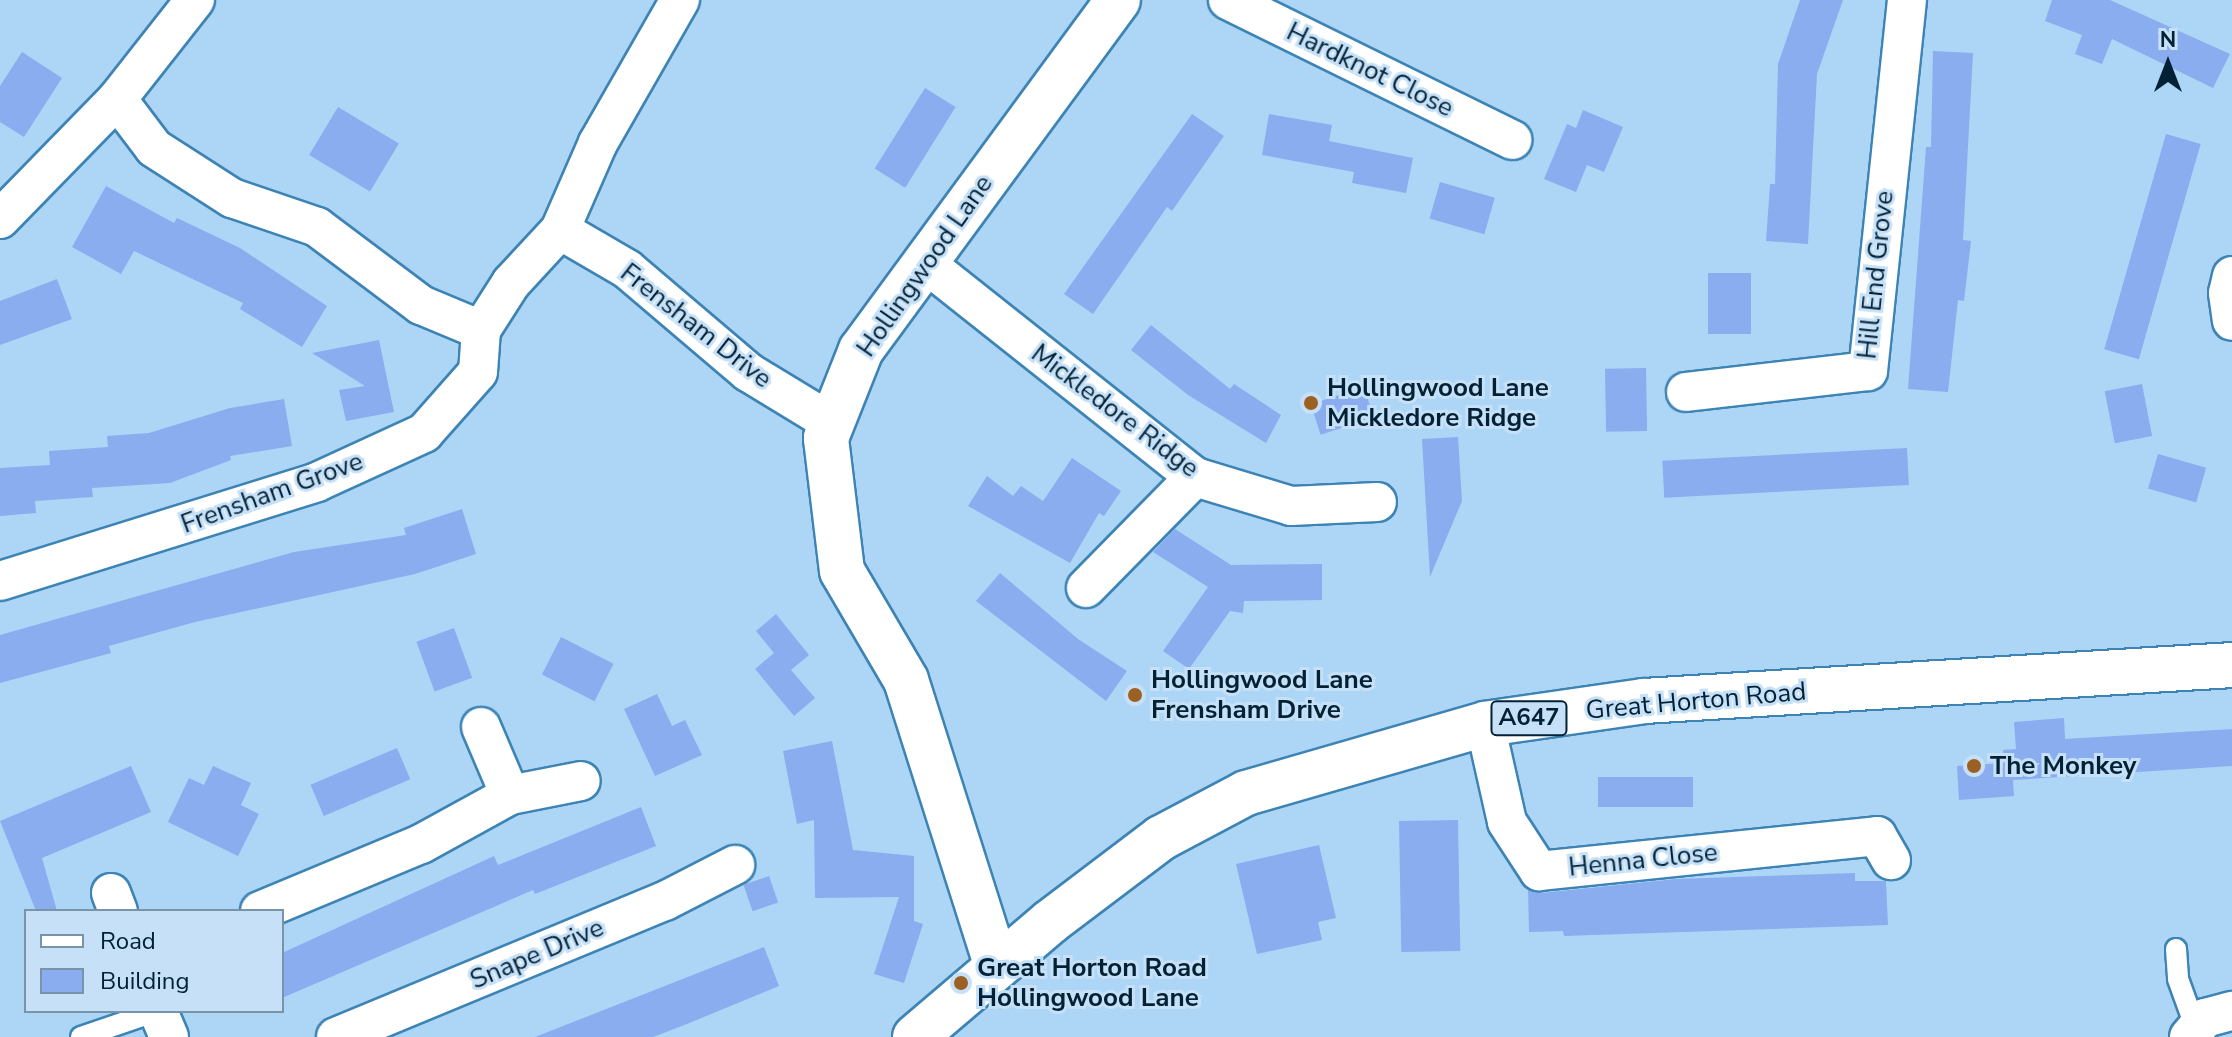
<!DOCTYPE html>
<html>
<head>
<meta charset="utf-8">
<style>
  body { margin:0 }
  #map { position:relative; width:2232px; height:1037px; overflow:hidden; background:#add6f6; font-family:"Nunito Sans",sans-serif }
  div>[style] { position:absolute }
  .building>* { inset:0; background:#89adef; transform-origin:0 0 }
  .roads { filter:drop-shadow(2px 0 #3d84b5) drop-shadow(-2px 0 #3d84b5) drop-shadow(0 2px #3d84b5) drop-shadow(0 -2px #3d84b5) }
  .lane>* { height:20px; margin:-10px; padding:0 10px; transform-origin:10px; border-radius:10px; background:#fff }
  .street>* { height:38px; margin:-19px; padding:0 19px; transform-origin:19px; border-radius:19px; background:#fff }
  .secondary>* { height:44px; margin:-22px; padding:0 22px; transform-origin:22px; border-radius:22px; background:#fff }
  .primary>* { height:44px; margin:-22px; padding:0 22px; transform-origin:22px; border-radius:22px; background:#fff }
  .dots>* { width:22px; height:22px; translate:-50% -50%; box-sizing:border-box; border:4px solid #c6e1f7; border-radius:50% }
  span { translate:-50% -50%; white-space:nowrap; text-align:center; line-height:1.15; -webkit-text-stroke:6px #c6e1f7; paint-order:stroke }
  .shield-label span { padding:2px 6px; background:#c6e1f7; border:2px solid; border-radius:6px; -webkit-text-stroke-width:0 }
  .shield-label { font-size:24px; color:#032135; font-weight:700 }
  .street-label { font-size:26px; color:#032135 }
  .poi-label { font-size:26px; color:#032135; font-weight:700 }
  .left { translate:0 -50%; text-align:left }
  .legend { position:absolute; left:24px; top:909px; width:260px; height:104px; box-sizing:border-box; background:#c6e1f7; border:2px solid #7894a9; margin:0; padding:10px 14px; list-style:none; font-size:24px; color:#032135 }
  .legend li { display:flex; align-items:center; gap:16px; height:40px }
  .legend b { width:40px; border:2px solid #7894a9 }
  .north { position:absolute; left:2128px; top:24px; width:80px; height:80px; -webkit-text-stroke:6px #c6e1f7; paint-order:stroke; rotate:0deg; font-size:22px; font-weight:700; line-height:32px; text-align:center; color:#032135 }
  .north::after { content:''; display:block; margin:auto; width:28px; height:36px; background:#032135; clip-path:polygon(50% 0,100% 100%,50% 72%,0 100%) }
</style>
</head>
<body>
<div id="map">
  <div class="building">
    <i style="clip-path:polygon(1800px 0,1843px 0,1817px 74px,1808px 244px,1766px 241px,1770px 184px,1775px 184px,1778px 64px)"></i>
    <i style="clip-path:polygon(2052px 0,2110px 0,2230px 54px,2213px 88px,2112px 39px,2102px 64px,2075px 54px,2082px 35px,2045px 21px)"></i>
    <i style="clip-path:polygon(1933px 51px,1973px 53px,1963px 240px,1971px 241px,1964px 301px,1958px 300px,1948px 392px,1908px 389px,1926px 147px,1931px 147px)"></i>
    <i style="clip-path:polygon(22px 52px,62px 78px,24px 137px,0 122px,0 86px)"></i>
    <i style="left:925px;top:88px;width:36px;height:95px;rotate:32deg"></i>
    <i style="left:338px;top:107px;width:71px;height:56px;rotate:31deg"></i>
    <i style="clip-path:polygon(1583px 110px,1623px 127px,1604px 172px,1587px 165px,1576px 192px,1544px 179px,1567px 124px,1576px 128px)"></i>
    <i style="clip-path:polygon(1192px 114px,1224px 136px,1172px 211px,1167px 207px,1093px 314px,1064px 294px)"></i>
    <i style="clip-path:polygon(1269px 114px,1332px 125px,1329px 141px,1413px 158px,1406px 193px,1352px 183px,1354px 172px,1262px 155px)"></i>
    <i style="left:2166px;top:134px;width:36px;height:224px;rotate:16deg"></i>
    <i style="left:1440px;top:182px;width:57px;height:38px;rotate:16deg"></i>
    <i style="clip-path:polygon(106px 186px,174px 223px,177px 218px,240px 248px,327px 306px,302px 347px,240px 309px,243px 303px,134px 251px,121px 274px,72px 247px)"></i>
    <i style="left:1708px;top:273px;width:43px;height:61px"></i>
    <i style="clip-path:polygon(57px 279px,72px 319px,0 345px,0 301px)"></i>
    <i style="clip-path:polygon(1151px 325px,1230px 389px,1234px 384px,1281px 415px,1266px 443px,1188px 395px,1131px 350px)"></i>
    <i style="clip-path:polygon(379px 340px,394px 412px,346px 421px,339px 390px,365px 386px,312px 353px)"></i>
    <i style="left:1646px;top:368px;width:63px;height:41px;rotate:89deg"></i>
    <i style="left:2142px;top:384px;width:53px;height:38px;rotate:79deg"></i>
    <i style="left:1364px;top:387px;width:32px;height:56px;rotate:72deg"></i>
    <i style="clip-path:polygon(284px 399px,292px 446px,230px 456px,231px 460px,170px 483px,92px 488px,93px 497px,35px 501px,36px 513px,0 516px,0 468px,50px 465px,49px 451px,108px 447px,107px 436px,149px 433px,230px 408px)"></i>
    <i style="clip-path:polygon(1458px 437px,1462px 501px,1430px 577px,1422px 439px)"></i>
    <i style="left:1907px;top:448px;width:37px;height:245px;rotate:87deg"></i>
    <i style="left:2158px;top:454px;width:50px;height:36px;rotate:16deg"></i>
    <i style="clip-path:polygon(1072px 458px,1121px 491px,1104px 516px,1099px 513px,1070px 563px,968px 506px,987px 476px,1013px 496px,1021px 486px,1043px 501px)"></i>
    <i style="clip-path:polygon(462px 509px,476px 554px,415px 574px,195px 622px,109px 646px,111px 653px,0 683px,0 635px,294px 552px,406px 535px,404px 528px)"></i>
    <i style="clip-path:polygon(1175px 529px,1231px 565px,1322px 564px,1322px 600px,1244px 601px,1243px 613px,1230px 611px,1189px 669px,1163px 651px,1208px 587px,1153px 552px)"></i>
    <i style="clip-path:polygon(1000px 573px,1078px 639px,1127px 671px,1106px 701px,976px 601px)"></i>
    <i style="clip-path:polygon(776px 614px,809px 655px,791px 670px,815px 698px,794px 716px,755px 669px,774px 653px,756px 631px)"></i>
    <i style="left:454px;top:628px;width:53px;height:40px;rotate:70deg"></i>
    <i style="left:561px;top:637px;width:59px;height:42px;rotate:27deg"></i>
    <i style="clip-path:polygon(657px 694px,672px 726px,685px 720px,702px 755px,655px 776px,624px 709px)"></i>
    <i style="clip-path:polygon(2064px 718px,2065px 739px,2232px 729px,2232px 766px,2013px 780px,2014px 796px,1959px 800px,1957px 766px,2004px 763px,2003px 750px,2016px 749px,2014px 722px)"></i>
    <i style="clip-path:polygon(832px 741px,853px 850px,914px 856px,914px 921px,923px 924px,904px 983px,874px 974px,899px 897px,815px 898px,814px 820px,797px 824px,783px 751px)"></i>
    <i style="left:397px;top:748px;width:34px;height:94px;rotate:67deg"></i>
    <i style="clip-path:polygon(131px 766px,151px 812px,42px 858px,57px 911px,36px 911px,0 821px)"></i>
    <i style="clip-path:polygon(213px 766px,251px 783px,241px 805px,259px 814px,238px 856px,168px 822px,189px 778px,204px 785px)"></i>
    <i style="left:1693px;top:777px;width:30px;height:95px;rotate:90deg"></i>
    <i style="clip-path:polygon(641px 807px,656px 846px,535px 894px,533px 890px,282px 998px,282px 953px,494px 856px,498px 865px)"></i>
    <i style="left:1458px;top:820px;width:131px;height:59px;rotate:89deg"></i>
    <i style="clip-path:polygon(1319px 845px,1336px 918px,1318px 922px,1322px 940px,1257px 954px,1236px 864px)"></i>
    <i style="clip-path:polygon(1855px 873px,1855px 881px,1886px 881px,1888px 925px,1564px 936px,1563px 931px,1529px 932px,1528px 889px,1541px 893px,1676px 879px)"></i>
    <i style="left:769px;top:876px;width:28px;height:27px;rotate:71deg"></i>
    <i style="clip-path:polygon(764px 947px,779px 986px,682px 1026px,653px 1037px,535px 1037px)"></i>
  </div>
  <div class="roads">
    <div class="lane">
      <i style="left:2176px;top:949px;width:30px;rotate:86deg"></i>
      <i style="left:2178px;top:979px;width:50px;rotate:70.1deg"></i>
      <i style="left:81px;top:1037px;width:80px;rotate:-18.9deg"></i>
    </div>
    <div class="street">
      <i style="left:1228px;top:0;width:317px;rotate:26.2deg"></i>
      <i style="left:117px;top:99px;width:126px;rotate:-51.8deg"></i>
      <i style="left:0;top:219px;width:168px;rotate:-45.7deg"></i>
      <i style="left:117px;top:99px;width:61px;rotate:52.9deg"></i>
      <i style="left:154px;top:148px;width:93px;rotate:32.7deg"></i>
      <i style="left:232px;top:198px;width:90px;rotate:18.8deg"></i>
      <i style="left:317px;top:227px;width:130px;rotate:36.9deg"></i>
      <i style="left:421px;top:305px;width:65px;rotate:22.6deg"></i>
      <i style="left:560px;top:230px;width:78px;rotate:30.2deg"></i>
      <i style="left:627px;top:269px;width:159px;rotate:40.4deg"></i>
      <i style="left:748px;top:372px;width:98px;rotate:31.3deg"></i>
      <i style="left:925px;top:263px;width:345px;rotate:38.4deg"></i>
      <i style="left:1195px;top:477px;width:100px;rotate:16.8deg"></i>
      <i style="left:1291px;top:506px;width:86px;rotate:-2.7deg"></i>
      <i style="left:2232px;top:276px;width:17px;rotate:103deg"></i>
      <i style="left:2228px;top:293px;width:28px;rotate:82deg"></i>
      <i style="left:1686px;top:392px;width:183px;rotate:-6.6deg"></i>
      <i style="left:1868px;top:371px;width:373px;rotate:-84deg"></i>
      <i style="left:0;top:581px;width:332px;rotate:-17.3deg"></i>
      <i style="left:317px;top:482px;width:118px;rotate:-24.6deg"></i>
      <i style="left:424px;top:433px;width:81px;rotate:-48.5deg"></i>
      <i style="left:478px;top:372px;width:42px;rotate:-85.9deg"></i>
      <i style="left:481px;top:330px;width:56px;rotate:-57.4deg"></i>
      <i style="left:511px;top:283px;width:72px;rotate:-47.2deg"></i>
      <i style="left:560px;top:230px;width:95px;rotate:-66.4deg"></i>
      <i style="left:598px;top:143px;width:165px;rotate:-60.2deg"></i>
      <i style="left:1086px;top:588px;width:156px;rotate:-45.5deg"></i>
      <i style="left:1485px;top:724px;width:100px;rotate:77.3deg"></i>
      <i style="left:1507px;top:822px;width:59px;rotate:56.9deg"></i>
      <i style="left:1539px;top:871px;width:340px;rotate:-5.9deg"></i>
      <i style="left:1877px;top:836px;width:28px;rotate:60deg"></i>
      <i style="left:481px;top:727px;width:74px;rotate:66.9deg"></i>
      <i style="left:111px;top:893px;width:19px;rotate:69deg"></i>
      <i style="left:260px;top:911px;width:174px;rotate:-22.6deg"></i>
      <i style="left:421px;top:844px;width:102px;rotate:-28.8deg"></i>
      <i style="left:510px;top:795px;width:72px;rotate:-11.2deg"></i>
      <i style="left:158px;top:1011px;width:28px;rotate:67deg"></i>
      <i style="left:336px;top:1037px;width:356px;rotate:-22.5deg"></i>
      <i style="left:665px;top:901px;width:79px;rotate:-27.2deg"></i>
      <i style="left:2189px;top:1037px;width:25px;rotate:-50deg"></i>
      <i style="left:2205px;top:1018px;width:28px;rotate:-15deg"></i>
    </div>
    <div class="secondary">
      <i style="left:997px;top:967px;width:301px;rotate:-107.6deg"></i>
      <i style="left:906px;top:680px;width:126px;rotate:-120.4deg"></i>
      <i style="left:842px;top:571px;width:134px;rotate:-96.9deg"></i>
      <i style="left:826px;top:438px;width:95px;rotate:-68.3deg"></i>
      <i style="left:861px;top:350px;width:434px;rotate:-53.7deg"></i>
    </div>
    <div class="primary">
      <i style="left:915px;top:1037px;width:177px;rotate:-40.4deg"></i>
      <i style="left:1050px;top:922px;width:139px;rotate:-37.1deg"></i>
      <i style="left:1161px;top:838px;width:96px;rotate:-27.9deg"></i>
      <i style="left:1246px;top:793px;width:249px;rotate:-16.1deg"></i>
      <i style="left:1485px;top:724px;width:161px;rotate:-8.2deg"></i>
      <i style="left:1644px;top:701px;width:589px;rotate:-3.5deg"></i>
    </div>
  </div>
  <div class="dots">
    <i style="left:1311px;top:403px;background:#9d6023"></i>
    <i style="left:1135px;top:695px;background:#9d6023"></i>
    <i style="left:1974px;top:766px;background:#9d6023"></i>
    <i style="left:961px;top:983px;background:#9d6023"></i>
  </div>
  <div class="shield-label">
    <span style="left:1529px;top:718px">A647</span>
  </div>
  <div class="street-label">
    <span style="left:1370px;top:70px;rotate:26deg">Hardknot Close</span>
    <span style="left:925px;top:266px;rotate:-55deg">Hollingwood Lane</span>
    <span style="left:1876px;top:275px;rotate:-84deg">Hill End Grove</span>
    <span style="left:696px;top:326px;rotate:38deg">Frensham Drive</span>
    <span style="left:1115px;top:411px;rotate:37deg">Mickledore Ridge</span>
    <span style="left:272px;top:493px;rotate:-20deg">Frensham Grove</span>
    <span style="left:1696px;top:701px;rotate:-5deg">Great Horton Road</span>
    <span style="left:1643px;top:860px;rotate:-6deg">Henna Close</span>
    <span style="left:537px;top:954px;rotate:-23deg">Snape Drive</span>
  </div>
  <div class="poi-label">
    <span class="left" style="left:1327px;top:403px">Hollingwood Lane<br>Mickledore Ridge</span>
    <span class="left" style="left:1151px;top:695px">Hollingwood Lane<br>Frensham Drive</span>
    <span class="left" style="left:1990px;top:766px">The Monkey</span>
    <span class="left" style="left:977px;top:983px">Great Horton Road<br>Hollingwood Lane</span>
  </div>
  <ul class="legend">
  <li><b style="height:10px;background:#fff"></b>Road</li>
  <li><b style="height:22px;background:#89adef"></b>Building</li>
  </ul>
  <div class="north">N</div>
</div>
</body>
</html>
